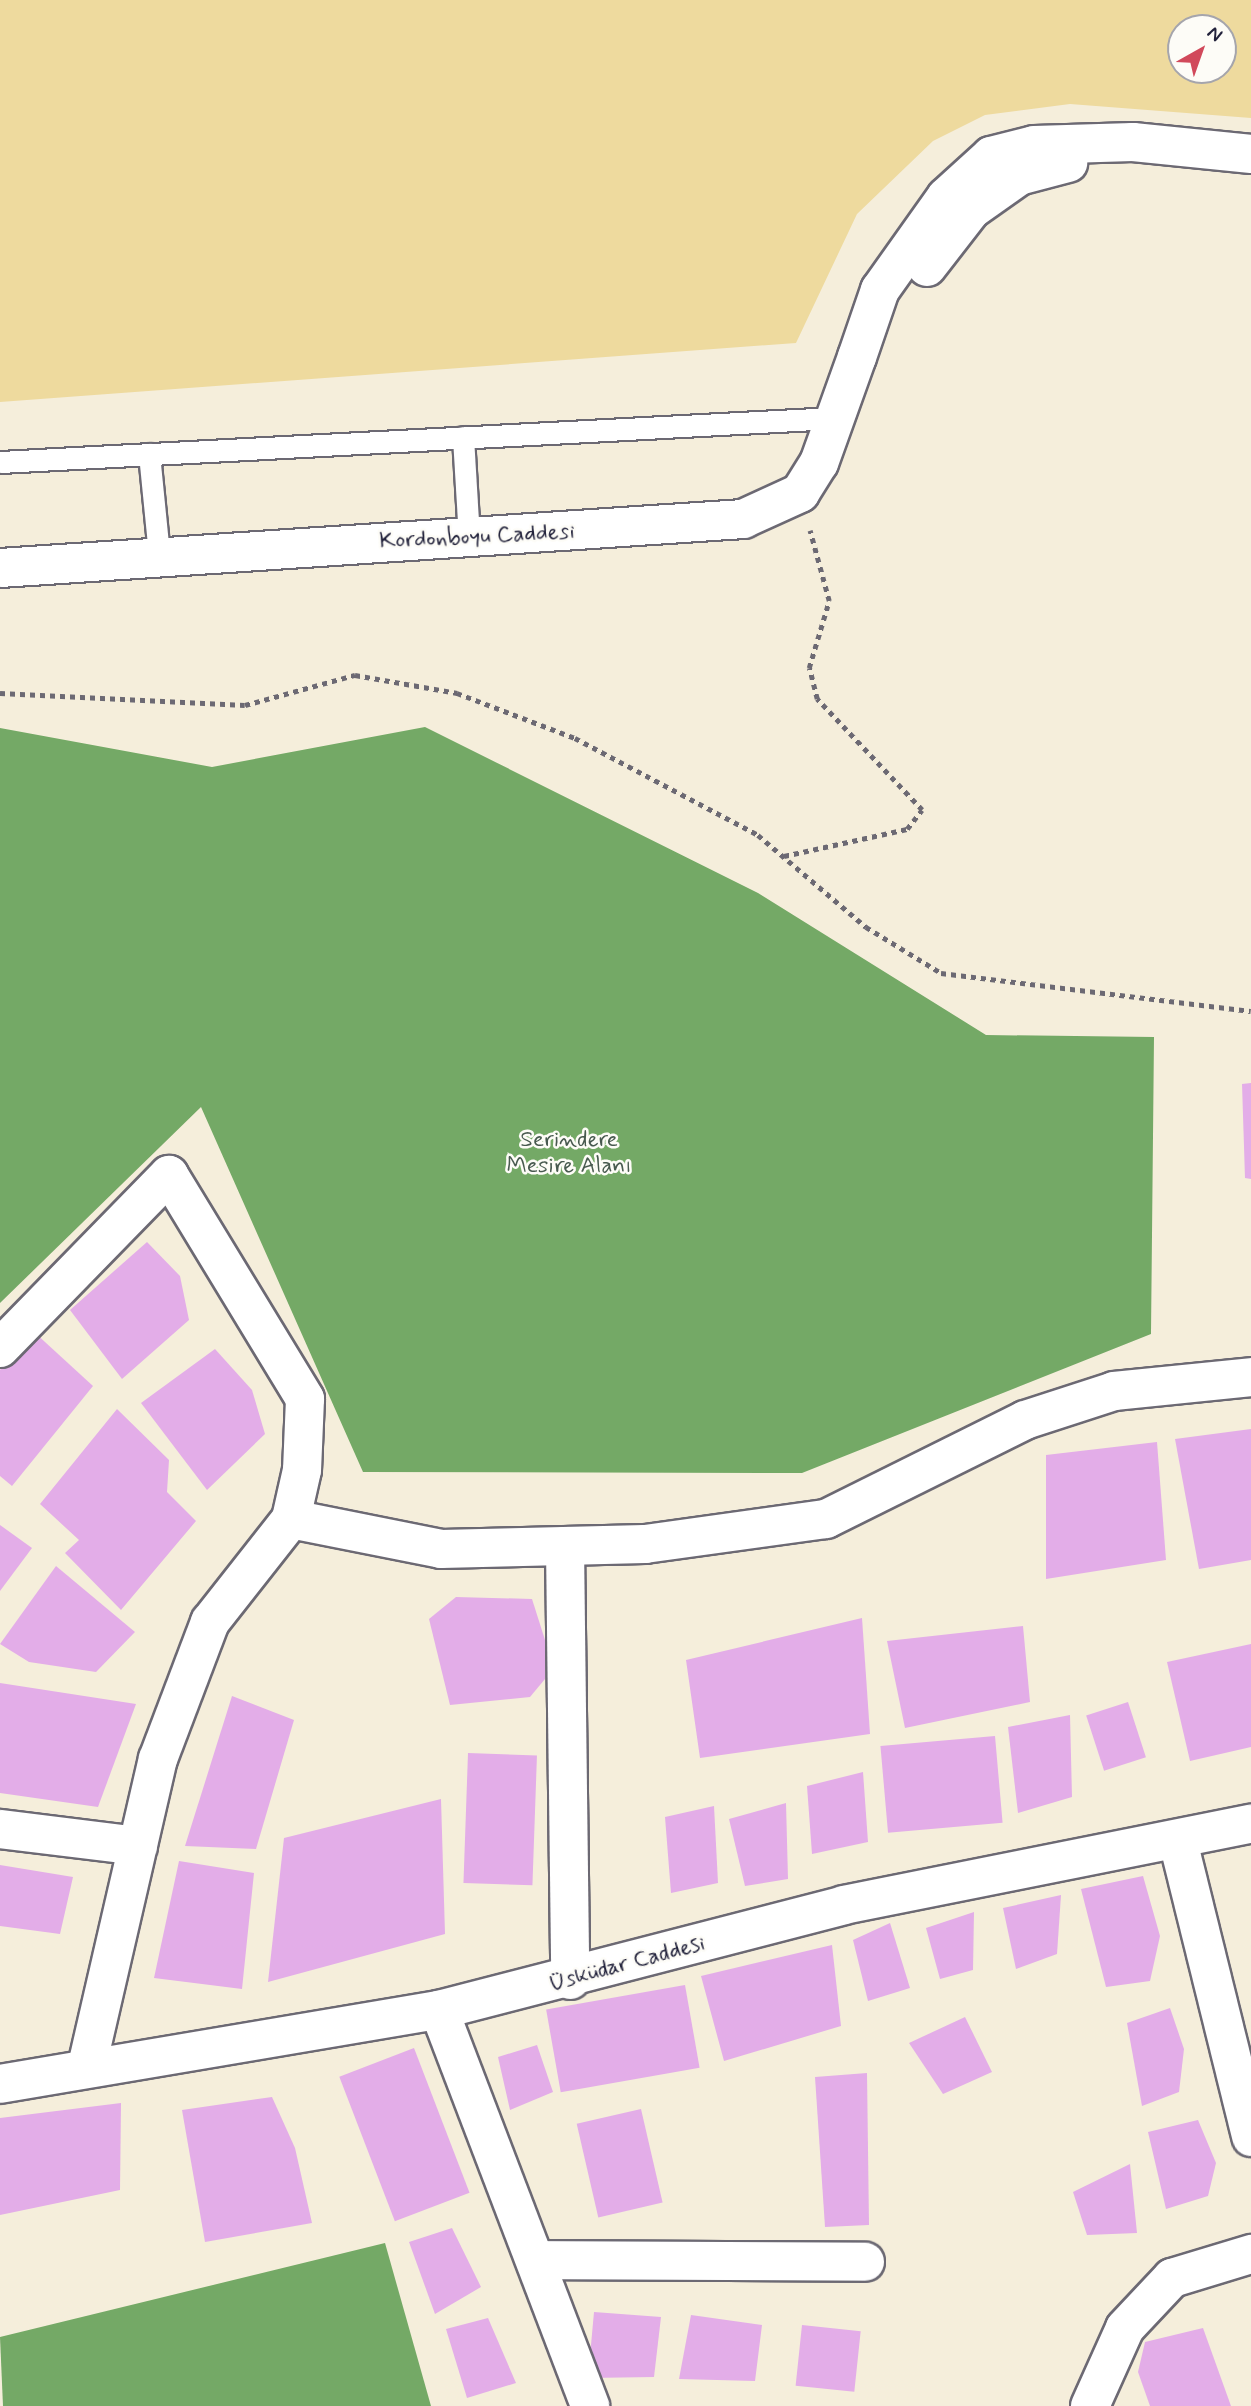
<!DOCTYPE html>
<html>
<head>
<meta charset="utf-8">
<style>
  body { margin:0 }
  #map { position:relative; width:1251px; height:2406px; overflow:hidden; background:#f5eedb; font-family:Mynerve,sans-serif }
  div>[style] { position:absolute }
  .forest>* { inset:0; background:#74a966 }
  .sand>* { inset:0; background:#eeda9e }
  .building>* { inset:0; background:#e3ade8; transform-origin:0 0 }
  .path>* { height:4.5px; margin-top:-2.25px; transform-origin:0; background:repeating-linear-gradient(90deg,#6c6973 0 5px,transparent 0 10px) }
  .roads { filter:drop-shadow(2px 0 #6c6973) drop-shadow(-2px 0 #6c6973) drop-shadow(0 2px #6c6973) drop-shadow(0 -2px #6c6973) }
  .lane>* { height:21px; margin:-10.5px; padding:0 10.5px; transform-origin:10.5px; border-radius:10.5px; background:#fff }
  .street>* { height:38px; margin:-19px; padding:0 19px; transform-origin:19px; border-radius:19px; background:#fff }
  .secondary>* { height:38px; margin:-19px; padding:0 19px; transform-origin:19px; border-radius:19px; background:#fff }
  span { translate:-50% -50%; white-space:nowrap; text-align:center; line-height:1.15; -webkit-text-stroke:5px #fdfcf7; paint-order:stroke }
  .street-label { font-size:23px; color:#22223b }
  .park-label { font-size:23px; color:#485a4f }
  .north { position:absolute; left:1167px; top:14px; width:70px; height:70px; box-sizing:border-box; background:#fdfcf7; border:2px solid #a5a5ac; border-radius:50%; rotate:40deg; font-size:19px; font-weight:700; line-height:28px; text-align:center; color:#22223b }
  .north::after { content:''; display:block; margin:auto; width:24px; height:32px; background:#d1495b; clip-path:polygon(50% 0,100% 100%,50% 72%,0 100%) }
</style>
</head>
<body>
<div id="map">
  <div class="forest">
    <i style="clip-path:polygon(425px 727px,758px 893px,986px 1035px,1154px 1037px,1151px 1334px,802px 1473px,363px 1472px,201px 1107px,0 1303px,0 728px,212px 767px)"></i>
    <i style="clip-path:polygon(385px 2243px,431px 2406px,3px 2406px,0 2337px)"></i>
  </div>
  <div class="sand">
    <i style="clip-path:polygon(evenodd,0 0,1251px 0,1251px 118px,1070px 104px,985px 115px,933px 141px,857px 214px,796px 343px,0 402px,0 0,1181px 28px,1223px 28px,1223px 70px,1181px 70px,1181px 28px)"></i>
  </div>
  <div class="building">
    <i style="clip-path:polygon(1251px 1083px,1251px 1179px,1245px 1178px,1242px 1084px)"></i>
    <i style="clip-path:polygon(147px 1242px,180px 1276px,189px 1320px,122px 1379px,70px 1310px)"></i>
    <i style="clip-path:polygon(33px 1331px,93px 1386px,12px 1486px,0 1476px,0 1370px)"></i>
    <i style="clip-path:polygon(215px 1349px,252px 1390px,265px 1434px,207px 1490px,141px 1403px)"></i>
    <i style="clip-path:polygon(117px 1409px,169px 1460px,167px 1492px,196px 1521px,121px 1610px,65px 1553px,79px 1540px,40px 1504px)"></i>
    <i style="clip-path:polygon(1251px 1429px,1251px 1560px,1199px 1569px,1175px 1439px)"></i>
    <i style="clip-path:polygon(1157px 1442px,1166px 1560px,1046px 1579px,1046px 1455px)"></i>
    <i style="clip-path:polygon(0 1525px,32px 1548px,0 1591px)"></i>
    <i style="clip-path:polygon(56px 1566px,135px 1632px,96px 1672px,29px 1662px,0 1644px)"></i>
    <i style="clip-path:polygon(456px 1597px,532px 1599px,545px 1640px,545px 1679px,530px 1697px,450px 1705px,429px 1619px)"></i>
    <i style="clip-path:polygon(862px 1618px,870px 1734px,700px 1758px,686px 1660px)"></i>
    <i style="clip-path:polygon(1023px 1626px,1030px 1702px,905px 1728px,887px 1641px)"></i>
    <i style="clip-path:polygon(1251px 1644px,1251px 1747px,1190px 1761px,1167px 1662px)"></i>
    <i style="clip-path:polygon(0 1683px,136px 1704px,98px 1807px,0 1793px)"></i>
    <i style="clip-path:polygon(232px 1696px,294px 1720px,256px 1849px,185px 1846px)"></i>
    <i style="left:1128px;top:1702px;width:58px;height:44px;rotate:72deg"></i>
    <i style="clip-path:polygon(1070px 1715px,1072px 1797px,1018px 1813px,1008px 1727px)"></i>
    <i style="left:995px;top:1736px;width:87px;height:115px;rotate:85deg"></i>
    <i style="left:468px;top:1753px;width:69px;height:130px;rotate:2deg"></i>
    <i style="clip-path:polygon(863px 1772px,868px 1842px,812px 1854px,807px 1786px)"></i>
    <i style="clip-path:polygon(441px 1799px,445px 1934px,268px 1982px,284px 1838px)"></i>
    <i style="clip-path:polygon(786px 1803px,788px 1879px,745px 1886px,729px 1819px)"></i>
    <i style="clip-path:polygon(714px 1806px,718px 1883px,671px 1893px,665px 1817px)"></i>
    <i style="clip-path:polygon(179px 1861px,254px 1873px,242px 1989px,154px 1978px)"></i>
    <i style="clip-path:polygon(0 1865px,73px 1877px,60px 1934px,0 1926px)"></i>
    <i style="clip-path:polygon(1143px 1876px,1160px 1936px,1150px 1981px,1106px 1987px,1081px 1889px)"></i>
    <i style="clip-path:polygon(1061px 1895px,1057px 1954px,1016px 1969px,1003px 1908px)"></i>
    <i style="clip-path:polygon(974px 1912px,973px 1970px,940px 1979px,926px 1928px)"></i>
    <i style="clip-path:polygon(890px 1923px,910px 1988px,868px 2001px,853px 1940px)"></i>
    <i style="clip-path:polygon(832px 1945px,841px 2026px,724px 2061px,701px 1976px)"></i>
    <i style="left:685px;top:1985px;width:84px;height:141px;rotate:80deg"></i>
    <i style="clip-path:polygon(1170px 2008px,1184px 2049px,1179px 2092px,1142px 2106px,1127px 2023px)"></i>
    <i style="clip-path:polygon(965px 2017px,992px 2072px,943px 2094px,909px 2043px)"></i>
    <i style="clip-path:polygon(537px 2045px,553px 2092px,510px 2110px,498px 2057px)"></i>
    <i style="left:414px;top:2048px;width:155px;height:80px;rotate:69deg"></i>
    <i style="clip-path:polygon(867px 2073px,869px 2225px,825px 2227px,815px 2077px)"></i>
    <i style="clip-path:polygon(272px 2097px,295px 2148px,312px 2223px,205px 2242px,182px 2110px)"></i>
    <i style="clip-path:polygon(121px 2103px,120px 2190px,0 2215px,0 2118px)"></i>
    <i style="left:641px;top:2109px;width:96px;height:66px;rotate:77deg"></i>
    <i style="clip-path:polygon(1198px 2120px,1216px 2163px,1208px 2196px,1166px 2209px,1148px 2132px)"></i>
    <i style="clip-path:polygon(1130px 2164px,1137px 2233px,1087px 2235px,1073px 2192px)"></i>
    <i style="clip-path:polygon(452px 2228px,481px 2287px,435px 2314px,409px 2242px)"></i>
    <i style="clip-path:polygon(594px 2312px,661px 2317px,654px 2377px,588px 2378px)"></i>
    <i style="clip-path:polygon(691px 2315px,762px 2325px,755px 2381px,679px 2379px)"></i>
    <i style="clip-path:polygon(488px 2318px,516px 2383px,467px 2398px,446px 2329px)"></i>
    <i style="left:802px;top:2325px;width:59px;height:61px;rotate:6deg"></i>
    <i style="clip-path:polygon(1203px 2328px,1231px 2406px,1150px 2406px,1138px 2372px,1145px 2342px)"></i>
  </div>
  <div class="path">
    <i style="left:0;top:693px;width:245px;rotate:2.8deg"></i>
    <i style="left:245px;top:705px;width:114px;rotate:-15.3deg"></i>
    <i style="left:355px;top:675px;width:104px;rotate:10deg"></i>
    <i style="left:457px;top:693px;width:126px;rotate:20.9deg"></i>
    <i style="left:575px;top:738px;width:207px;rotate:27.9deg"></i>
    <i style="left:758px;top:835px;width:142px;rotate:40.4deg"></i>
    <i style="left:866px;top:927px;width:88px;rotate:31.5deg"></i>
    <i style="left:941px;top:973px;width:312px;rotate:7deg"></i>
    <i style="left:784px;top:856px;width:126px;rotate:-12.4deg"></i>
    <i style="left:907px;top:829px;width:24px;rotate:-52deg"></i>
    <i style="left:922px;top:810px;width:153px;rotate:-133.4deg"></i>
    <i style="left:817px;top:699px;width:32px;rotate:-104deg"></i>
    <i style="left:809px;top:668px;width:70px;rotate:-73.4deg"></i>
    <i style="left:829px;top:601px;width:73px;rotate:-105.2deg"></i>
  </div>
  <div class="roads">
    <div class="lane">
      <i style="left:463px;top:437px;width:101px;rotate:86.6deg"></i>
      <i style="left:149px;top:454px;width:101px;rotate:84.3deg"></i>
      <i style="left:0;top:462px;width:836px;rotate:-3.02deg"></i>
    </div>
    <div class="street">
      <i style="left:927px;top:267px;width:72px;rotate:-52.3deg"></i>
      <i style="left:971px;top:210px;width:59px;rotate:-35.3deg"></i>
      <i style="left:1019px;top:176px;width:51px;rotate:-14.9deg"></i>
      <i style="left:857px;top:357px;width:71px;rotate:-71.1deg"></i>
      <i style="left:880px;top:290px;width:114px;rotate:-54.6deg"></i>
      <i style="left:946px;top:197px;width:61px;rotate:-42.3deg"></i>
      <i style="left:991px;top:156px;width:44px;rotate:-14.3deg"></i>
      <i style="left:1034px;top:145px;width:99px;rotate:-1.7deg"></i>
      <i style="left:1133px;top:142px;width:119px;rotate:5.8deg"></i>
      <i style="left:0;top:1348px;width:242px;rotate:-45.7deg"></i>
      <i style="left:169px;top:1175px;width:262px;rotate:58.7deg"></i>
      <i style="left:305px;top:1399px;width:71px;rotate:92.4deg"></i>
      <i style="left:302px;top:1470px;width:50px;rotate:102.7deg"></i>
      <i style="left:565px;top:1546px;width:434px;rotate:89.3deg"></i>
      <i style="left:0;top:1829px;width:139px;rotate:7deg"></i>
      <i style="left:1178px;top:1841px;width:305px;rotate:76.1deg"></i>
      <i style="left:439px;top:2010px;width:424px;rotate:69.1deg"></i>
      <i style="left:87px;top:2066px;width:315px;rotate:-77deg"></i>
      <i style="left:158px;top:1759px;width:147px;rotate:-69.2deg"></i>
      <i style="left:210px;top:1622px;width:131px;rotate:-51.8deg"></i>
      <i style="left:291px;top:1519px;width:153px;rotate:11.3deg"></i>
      <i style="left:441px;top:1549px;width:204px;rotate:-1.4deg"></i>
      <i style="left:645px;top:1544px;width:183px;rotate:-7.9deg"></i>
      <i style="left:826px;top:1519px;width:222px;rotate:-26.4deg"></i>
      <i style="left:1025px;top:1420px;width:94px;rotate:-18deg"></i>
      <i style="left:1114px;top:1391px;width:138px;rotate:-5.8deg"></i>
      <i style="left:535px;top:2260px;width:330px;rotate:0.3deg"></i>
      <i style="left:1090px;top:2406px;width:85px;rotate:-65.8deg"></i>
      <i style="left:1125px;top:2328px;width:69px;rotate:-46.8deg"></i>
      <i style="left:1172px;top:2278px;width:83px;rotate:-16.9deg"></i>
    </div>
    <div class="secondary">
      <i style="left:0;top:568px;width:745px;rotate:-3.77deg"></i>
      <i style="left:743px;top:519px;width:63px;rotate:-24.5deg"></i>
      <i style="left:800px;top:493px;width:36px;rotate:-58deg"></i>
      <i style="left:819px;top:463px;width:113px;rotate:-70.3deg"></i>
      <i style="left:0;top:2084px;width:445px;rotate:-9.6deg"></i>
      <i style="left:439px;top:2010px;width:418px;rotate:-14.5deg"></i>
      <i style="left:844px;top:1905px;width:415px;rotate:-11.3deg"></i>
    </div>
  </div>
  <div class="street-label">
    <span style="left:477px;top:537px;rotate:-3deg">Kordonboyu Caddesi</span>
    <span style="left:627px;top:1964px;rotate:-15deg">Üsküdar Caddesi</span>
  </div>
  <div class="park-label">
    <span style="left:569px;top:1153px">Serindere<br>Mesire Alanı</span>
  </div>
  <div class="north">N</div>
</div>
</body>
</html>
